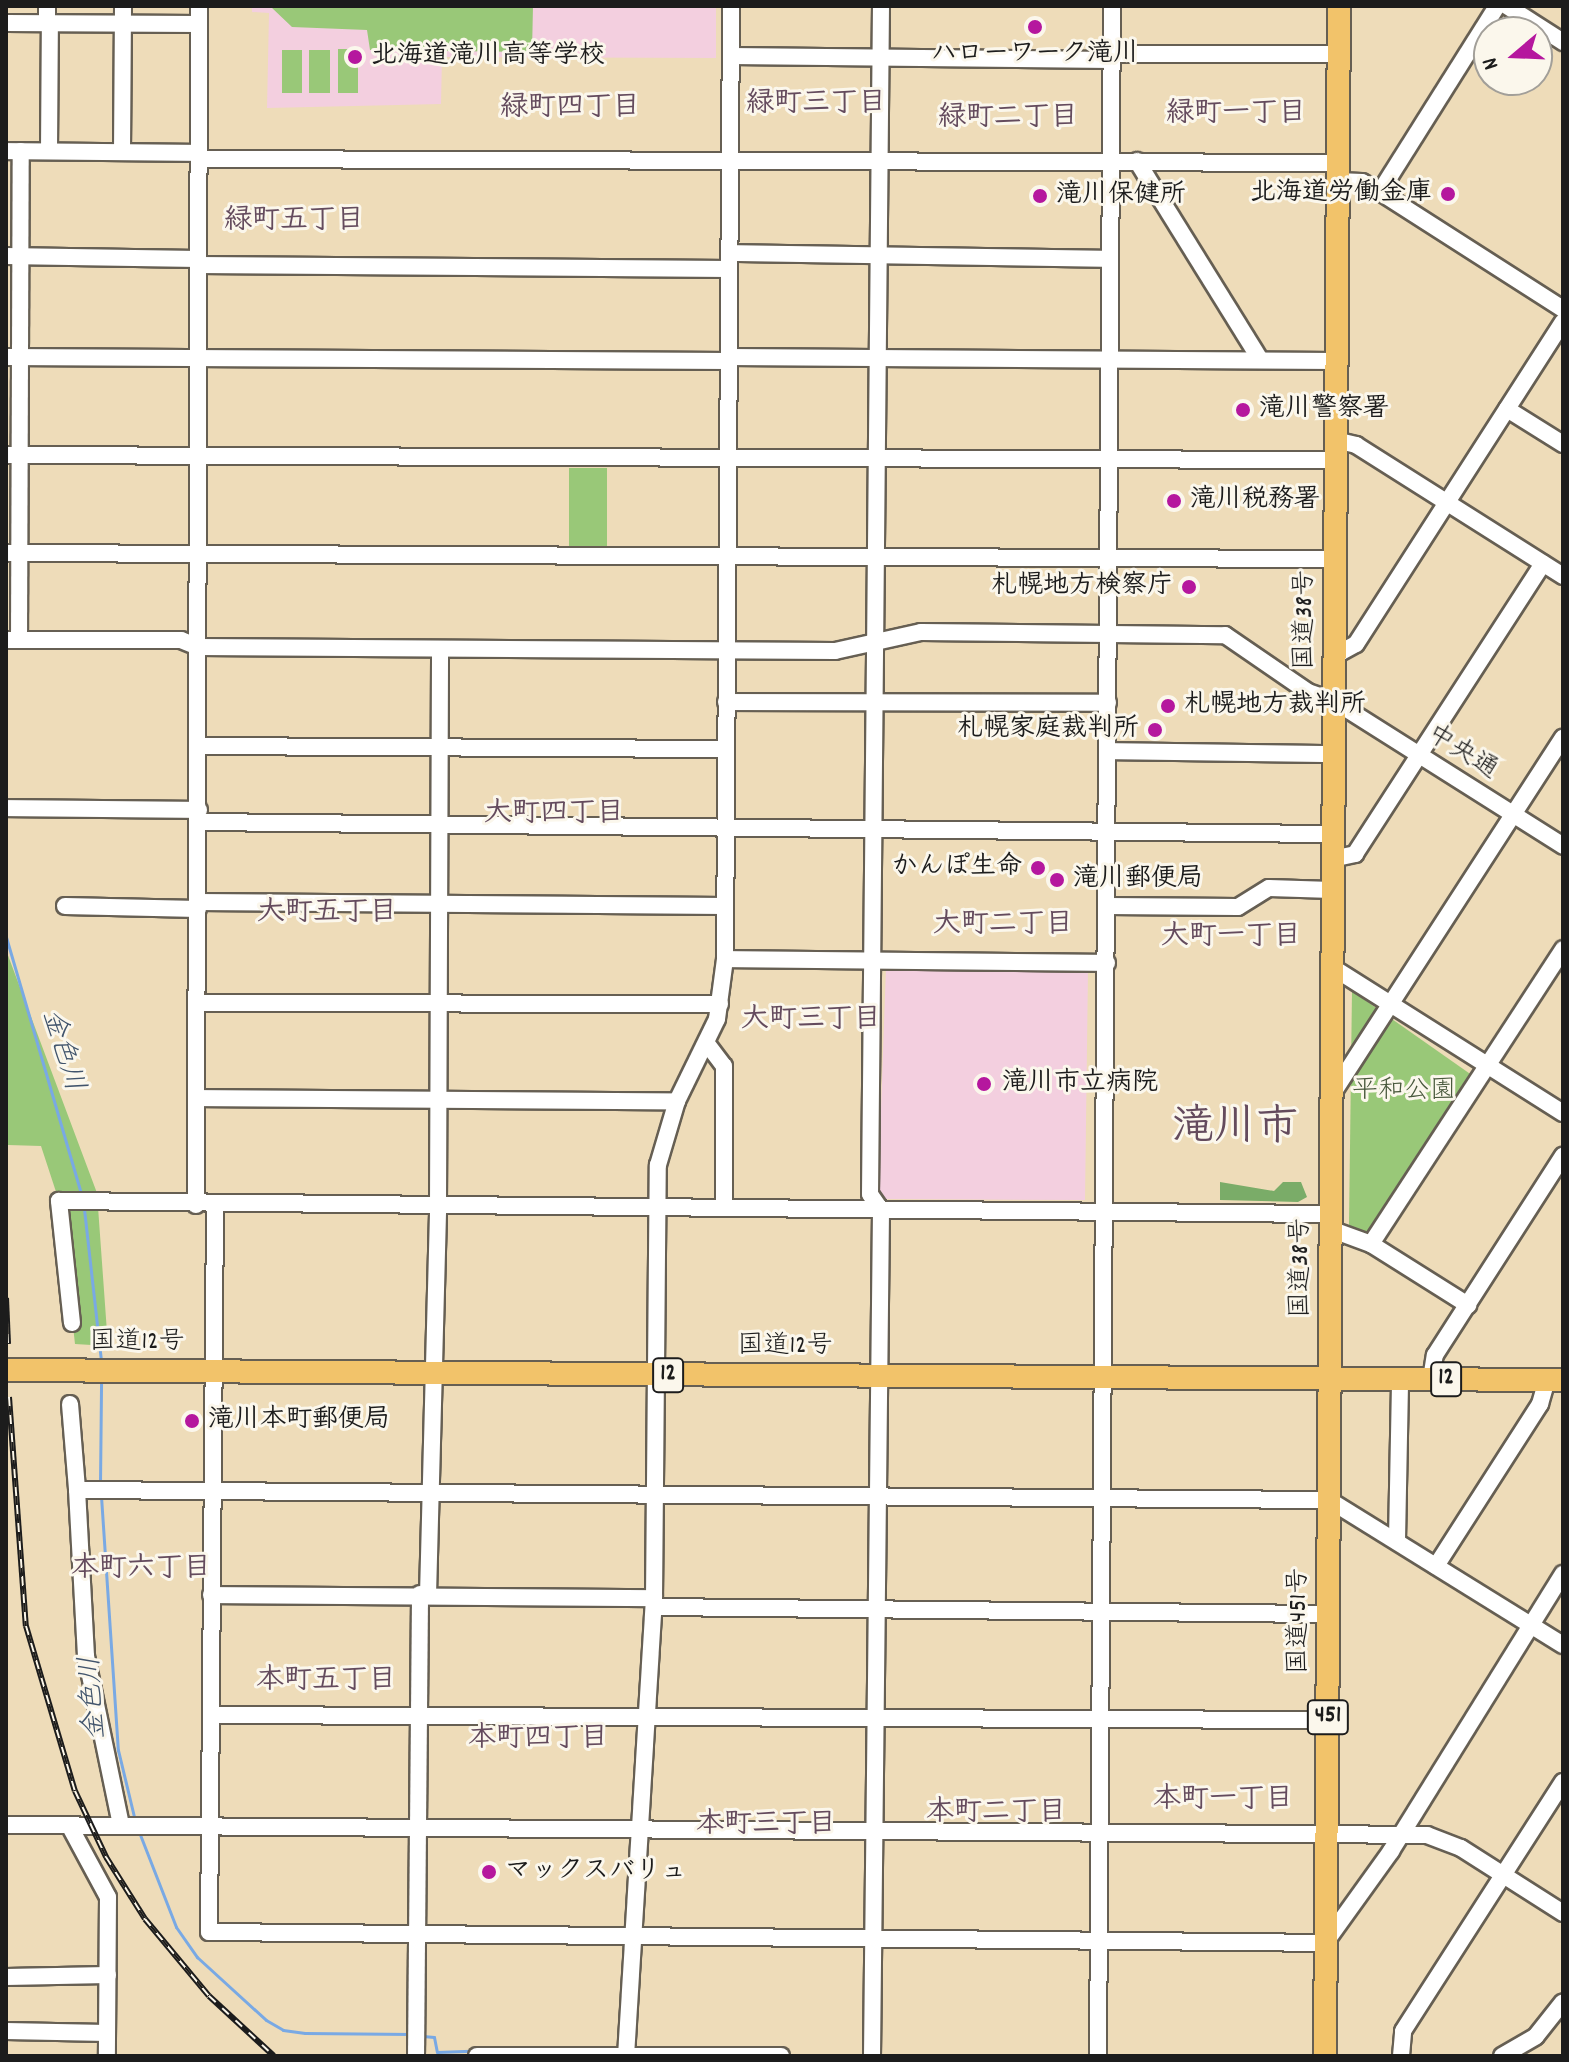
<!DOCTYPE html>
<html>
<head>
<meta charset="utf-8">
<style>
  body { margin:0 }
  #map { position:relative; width:1569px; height:2062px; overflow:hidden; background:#eedcb9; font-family:Dekko,"Klee One",sans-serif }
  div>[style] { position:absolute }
  .built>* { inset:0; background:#f3cfdf }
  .green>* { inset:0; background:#99c878; transform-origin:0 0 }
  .forest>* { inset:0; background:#7aac68 }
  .stream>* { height:3px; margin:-1.5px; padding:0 1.5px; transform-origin:1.5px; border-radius:1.5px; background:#79a9e4 }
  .roads { filter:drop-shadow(2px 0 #665f53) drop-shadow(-2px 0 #665f53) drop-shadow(0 2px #665f53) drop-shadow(0 -2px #665f53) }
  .minor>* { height:16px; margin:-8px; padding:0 8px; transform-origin:8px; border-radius:8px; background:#fff }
  .highway>* { height:22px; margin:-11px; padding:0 11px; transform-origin:11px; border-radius:11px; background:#f2c36a }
  .rail>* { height:6px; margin-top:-3px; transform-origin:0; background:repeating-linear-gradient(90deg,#fbf7ec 0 9px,#1c1c1c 0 18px); box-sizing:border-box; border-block:2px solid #1c1c1c }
  .dots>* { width:22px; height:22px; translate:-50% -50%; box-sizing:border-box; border:4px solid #fbf7ec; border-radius:50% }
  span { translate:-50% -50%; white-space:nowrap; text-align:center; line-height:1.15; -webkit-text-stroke:6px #fbf7ec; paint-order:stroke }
  .shield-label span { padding:2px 6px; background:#fbf7ec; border:2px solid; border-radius:6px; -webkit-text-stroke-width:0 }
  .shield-label { font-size:24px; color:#1c1c1c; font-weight:700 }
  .poi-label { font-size:26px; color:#1c1c1c; font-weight:700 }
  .left { translate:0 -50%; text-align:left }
  .right { translate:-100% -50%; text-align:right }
  .street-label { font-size:26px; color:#1c1c1c }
  .park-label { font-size:26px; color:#48583c }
  .neighbourhood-label { font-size:28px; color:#644b5d; font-weight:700 }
  .water-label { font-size:28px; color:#41546c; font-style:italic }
  .town-label { font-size:42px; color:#644b5d; font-weight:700 }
  .frame { position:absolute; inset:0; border:8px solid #1c1c1c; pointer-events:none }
  .north { position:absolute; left:1473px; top:16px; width:80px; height:80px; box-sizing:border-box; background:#fbf7ec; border:2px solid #a29f99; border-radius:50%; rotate:251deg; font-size:22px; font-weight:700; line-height:32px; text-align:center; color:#1c1c1c }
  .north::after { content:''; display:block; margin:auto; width:28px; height:36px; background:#b5179e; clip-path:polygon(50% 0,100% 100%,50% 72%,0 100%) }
</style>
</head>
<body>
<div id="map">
  <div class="built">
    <i style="clip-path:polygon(252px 6px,716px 6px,716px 58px,442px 57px,441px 104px,267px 108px,269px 13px,252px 12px)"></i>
    <i style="clip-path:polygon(886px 968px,1088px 971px,1085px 1200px,883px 1199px,878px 1194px)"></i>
  </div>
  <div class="green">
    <i style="clip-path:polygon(255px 6px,533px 6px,532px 52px,370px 50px,367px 30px,292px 27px,271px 7px)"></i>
    <i style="left:338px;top:49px;width:20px;height:44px"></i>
    <i style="left:282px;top:50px;width:20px;height:43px"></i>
    <i style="left:309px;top:50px;width:21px;height:43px"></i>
    <i style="left:569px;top:468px;width:38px;height:79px"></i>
    <i style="clip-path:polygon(6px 950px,97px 1193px,108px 1346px,75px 1344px,59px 1201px,41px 1146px,8px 1145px)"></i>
    <i style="clip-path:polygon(1352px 991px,1476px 1078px,1372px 1237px,1349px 1225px)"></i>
  </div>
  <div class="forest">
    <i style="clip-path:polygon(1220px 1182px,1274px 1191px,1283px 1182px,1301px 1182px,1307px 1197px,1298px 1202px,1220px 1200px)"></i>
  </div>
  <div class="stream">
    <i style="left:6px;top:937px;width:267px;rotate:73.7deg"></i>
    <i style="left:84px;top:1209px;width:152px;rotate:83.6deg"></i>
    <i style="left:100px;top:1484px;width:104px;rotate:-89.4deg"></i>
    <i style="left:101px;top:1496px;width:255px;rotate:86.2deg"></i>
    <i style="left:118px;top:1750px;width:73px;rotate:76.5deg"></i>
    <i style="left:139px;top:1832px;width:102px;rotate:68.7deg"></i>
    <i style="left:176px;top:1927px;width:37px;rotate:55deg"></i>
    <i style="left:197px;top:1957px;width:93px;rotate:42.4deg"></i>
    <i style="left:266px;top:2020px;width:20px;rotate:30deg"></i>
    <i style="left:283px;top:2030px;width:22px;rotate:8deg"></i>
    <i style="left:305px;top:2033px;width:106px;rotate:0.5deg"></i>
    <i style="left:423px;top:2036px;width:11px;rotate:5deg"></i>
    <i style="left:434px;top:2037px;width:15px;rotate:79deg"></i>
    <i style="left:437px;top:2052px;width:34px;rotate:-2deg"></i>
  </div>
  <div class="roads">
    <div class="minor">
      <i style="left:1507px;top:6px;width:67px;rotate:32.7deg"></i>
      <i style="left:6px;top:23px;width:193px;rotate:0.3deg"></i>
      <i style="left:47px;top:23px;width:17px;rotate:-90deg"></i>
      <i style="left:1112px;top:54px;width:227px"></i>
      <i style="left:731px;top:56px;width:381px;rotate:0.6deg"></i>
      <i style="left:6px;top:151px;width:193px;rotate:0.6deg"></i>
      <i style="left:49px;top:151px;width:128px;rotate:-89.6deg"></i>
      <i style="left:122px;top:152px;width:146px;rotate:-89.6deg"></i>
      <i style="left:199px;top:159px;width:1138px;rotate:0.2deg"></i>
      <i style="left:1137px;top:161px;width:233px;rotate:58.2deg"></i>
      <i style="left:1337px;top:181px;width:25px;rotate:2deg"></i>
      <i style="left:1362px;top:182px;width:21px;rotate:29deg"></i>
      <i style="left:1380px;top:192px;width:217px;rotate:32.6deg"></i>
      <i style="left:1380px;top:192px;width:220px;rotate:-57.8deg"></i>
      <i style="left:730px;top:253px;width:380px;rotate:0.9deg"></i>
      <i style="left:6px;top:256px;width:192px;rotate:0.9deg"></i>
      <i style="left:198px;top:265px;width:531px;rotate:0.43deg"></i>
      <i style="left:6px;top:357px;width:723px;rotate:0.32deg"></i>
      <i style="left:729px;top:357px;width:607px;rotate:0.38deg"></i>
      <i style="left:1507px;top:409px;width:66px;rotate:32deg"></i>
      <i style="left:1335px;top:440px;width:22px;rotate:13deg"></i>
      <i style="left:1356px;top:445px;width:245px;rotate:32.3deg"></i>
      <i style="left:6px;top:455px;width:1328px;rotate:0.22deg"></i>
      <i style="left:6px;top:553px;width:1328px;rotate:0.26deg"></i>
      <i style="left:6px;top:640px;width:175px"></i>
      <i style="left:181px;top:640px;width:18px;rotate:22deg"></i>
      <i style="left:198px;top:647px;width:637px;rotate:0.36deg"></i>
      <i style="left:835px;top:651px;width:88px;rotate:-12.5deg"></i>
      <i style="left:921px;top:632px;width:304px;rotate:0.6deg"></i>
      <i style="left:1225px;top:635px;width:101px;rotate:34.5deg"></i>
      <i style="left:1308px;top:692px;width:28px;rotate:19deg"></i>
      <i style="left:1334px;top:701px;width:271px;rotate:32.3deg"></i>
      <i style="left:19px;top:640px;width:489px;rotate:-89.8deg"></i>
      <i style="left:1334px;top:656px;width:25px;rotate:-29deg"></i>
      <i style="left:1356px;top:644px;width:383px;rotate:-57.3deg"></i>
      <i style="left:726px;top:702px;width:382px;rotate:0.1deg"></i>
      <i style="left:200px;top:746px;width:526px;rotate:0.33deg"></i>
      <i style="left:1108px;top:751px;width:226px;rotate:0.8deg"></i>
      <i style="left:6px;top:808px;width:193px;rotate:0.6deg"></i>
      <i style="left:199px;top:822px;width:1133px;rotate:0.61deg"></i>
      <i style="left:1332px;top:859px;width:24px;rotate:-12deg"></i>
      <i style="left:1355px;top:854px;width:346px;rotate:-57.1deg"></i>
      <i style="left:198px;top:902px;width:527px;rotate:0.43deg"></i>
      <i style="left:65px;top:906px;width:133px;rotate:1.3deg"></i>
      <i style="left:1107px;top:906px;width:131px;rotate:0.4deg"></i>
      <i style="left:1238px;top:907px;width:36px;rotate:-32deg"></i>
      <i style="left:1269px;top:888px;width:63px;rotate:1.8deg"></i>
      <i style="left:725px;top:959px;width:382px;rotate:0.6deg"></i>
      <i style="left:1332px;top:967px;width:273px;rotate:32.3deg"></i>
      <i style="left:197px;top:1003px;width:523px;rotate:0.11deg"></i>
      <i style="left:708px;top:1045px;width:26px;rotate:53deg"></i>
      <i style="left:724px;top:1066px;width:142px;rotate:90deg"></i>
      <i style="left:1331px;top:1096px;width:427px;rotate:-57.1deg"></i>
      <i style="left:197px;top:1098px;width:480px;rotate:0.4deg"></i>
      <i style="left:196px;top:1205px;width:1199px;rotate:-89.86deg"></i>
      <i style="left:215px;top:1206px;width:726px;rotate:90.47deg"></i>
      <i style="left:209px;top:1932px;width:1116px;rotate:0.56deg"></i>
      <i style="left:1325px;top:1943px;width:113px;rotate:-54.3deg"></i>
      <i style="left:1391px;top:1851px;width:326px;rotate:-58.2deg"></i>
      <i style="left:1330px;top:1229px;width:44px;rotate:20.1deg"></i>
      <i style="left:1371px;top:1244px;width:115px;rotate:32.2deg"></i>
      <i style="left:1371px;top:1244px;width:352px;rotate:-56.9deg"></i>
      <i style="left:72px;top:1323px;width:123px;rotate:-96.1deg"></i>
      <i style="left:59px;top:1201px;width:1271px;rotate:0.59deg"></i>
      <i style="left:1431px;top:1379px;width:24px;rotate:-81deg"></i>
      <i style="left:1435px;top:1355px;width:237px;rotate:-57.3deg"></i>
      <i style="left:70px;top:1404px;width:86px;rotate:85.3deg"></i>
      <i style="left:1397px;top:1540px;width:161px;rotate:-88.9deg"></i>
      <i style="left:1436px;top:1566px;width:193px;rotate:-57.3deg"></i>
      <i style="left:1540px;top:1404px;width:25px;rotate:-74deg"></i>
      <i style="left:211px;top:1595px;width:443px;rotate:0.4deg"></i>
      <i style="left:428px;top:1595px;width:389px;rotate:-88.5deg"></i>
      <i style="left:438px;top:1206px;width:557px;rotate:-89.79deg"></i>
      <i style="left:654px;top:1607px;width:674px;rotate:0.6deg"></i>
      <i style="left:211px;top:1715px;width:1117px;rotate:0.26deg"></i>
      <i style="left:6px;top:1825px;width:1421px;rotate:0.4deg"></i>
      <i style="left:1427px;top:1835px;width:36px;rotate:21deg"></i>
      <i style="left:1461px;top:1848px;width:121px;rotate:32.5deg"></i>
      <i style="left:69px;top:1825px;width:82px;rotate:61.6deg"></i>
      <i style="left:108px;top:1897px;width:159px;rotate:90.4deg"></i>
      <i style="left:121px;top:1825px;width:173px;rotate:-101.7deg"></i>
      <i style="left:86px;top:1656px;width:166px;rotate:-93.1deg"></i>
      <i style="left:77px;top:1490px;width:1252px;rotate:0.46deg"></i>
      <i style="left:1329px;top:1500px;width:275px;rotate:31.8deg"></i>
      <i style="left:6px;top:1977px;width:102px;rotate:-1.1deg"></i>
      <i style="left:6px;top:2031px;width:101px;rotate:1.1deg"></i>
      <i style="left:416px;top:2056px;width:462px;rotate:-89.5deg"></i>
      <i style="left:477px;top:2056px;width:304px"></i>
      <i style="left:626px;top:2056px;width:459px;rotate:-86.5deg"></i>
      <i style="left:654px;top:1598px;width:433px;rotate:-89.5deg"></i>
      <i style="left:658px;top:1165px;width:67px;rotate:-73.5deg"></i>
      <i style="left:677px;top:1101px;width:91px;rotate:-64deg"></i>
      <i style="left:717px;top:1019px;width:61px;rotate:-82.4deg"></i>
      <i style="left:725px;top:959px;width:953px;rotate:-89.64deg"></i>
      <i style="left:872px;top:2056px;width:846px;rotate:-89.39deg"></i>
      <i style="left:881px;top:1210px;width:19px;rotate:-125deg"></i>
      <i style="left:870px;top:1194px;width:1188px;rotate:-89.47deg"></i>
      <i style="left:1098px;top:2056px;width:2050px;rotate:-89.61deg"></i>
      <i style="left:1401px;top:2056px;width:25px;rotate:-85deg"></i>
      <i style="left:1403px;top:2031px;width:296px;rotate:-57.3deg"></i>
      <i style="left:1502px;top:2056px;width:39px;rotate:-30deg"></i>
      <i style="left:1536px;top:2036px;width:43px;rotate:-51.5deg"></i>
    </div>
    <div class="highway">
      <i style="left:6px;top:1370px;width:1557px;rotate:0.37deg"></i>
      <i style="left:1325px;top:2056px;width:2050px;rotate:-89.61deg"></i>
    </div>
  </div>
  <div class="rail">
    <i style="left:6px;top:1298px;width:46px;rotate:87.5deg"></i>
    <i style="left:9px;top:1397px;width:230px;rotate:85.8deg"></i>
    <i style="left:26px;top:1626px;width:172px;rotate:73.5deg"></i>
    <i style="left:75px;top:1791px;width:73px;rotate:64.8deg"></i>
    <i style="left:106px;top:1857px;width:73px;rotate:57.8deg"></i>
    <i style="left:145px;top:1919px;width:100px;rotate:50.3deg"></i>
    <i style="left:209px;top:1996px;width:88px;rotate:42.7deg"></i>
  </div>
  <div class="dots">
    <i style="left:1035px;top:27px;background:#b5179e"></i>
    <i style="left:355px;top:57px;background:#b5179e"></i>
    <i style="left:1448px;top:194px;background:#b5179e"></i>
    <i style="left:1040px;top:196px;background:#b5179e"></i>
    <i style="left:1243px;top:410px;background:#b5179e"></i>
    <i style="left:1174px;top:501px;background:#b5179e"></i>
    <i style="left:1189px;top:587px;background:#b5179e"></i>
    <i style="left:1168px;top:706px;background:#b5179e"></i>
    <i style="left:1155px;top:730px;background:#b5179e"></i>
    <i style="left:1038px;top:868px;background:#b5179e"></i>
    <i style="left:1057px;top:880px;background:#b5179e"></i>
    <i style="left:984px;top:1084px;background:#b5179e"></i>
    <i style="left:192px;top:1421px;background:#b5179e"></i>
    <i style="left:489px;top:1872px;background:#b5179e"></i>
  </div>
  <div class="shield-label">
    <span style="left:668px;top:1375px">12</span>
    <span style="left:1446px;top:1379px">12</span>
    <span style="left:1328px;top:1717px">451</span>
  </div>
  <div class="poi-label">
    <span style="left:1035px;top:55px">ハローワーク滝川</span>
    <span class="left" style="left:371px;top:57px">北海道滝川高等学校</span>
    <span class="right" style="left:1432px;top:194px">北海道労働金庫</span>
    <span class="left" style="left:1056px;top:196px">滝川保健所</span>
    <span class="left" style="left:1259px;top:410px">滝川警察署</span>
    <span class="left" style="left:1190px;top:501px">滝川税務署</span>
    <span class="right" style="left:1173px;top:587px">札幌地方検察庁</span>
    <span class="left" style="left:1184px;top:706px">札幌地方裁判所</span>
    <span class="right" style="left:1139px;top:730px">札幌家庭裁判所</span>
    <span class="right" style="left:1022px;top:868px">かんぽ生命</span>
    <span class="left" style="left:1073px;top:880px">滝川郵便局</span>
    <span class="left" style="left:1002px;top:1084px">滝川市立病院</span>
    <span class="left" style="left:208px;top:1421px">滝川本町郵便局</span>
    <span class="left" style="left:505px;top:1872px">マックスバリュ</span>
  </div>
  <div class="street-label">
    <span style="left:1306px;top:620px;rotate:-90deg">国道38号</span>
    <span style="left:1462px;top:753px;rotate:32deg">中央通</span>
    <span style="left:1302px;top:1268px;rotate:-90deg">国道38号</span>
    <span style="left:137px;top:1343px">国道12号</span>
    <span style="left:785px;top:1347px">国道12号</span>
    <span style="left:1300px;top:1621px;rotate:-90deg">国道451号</span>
  </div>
  <div class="park-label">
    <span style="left:1404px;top:1092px">平和公園</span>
  </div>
  <div class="neighbourhood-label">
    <span style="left:816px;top:105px">緑町三丁目</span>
    <span style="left:570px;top:109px">緑町四丁目</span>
    <span style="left:1236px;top:115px">緑町一丁目</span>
    <span style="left:1008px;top:119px">緑町二丁目</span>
    <span style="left:294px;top:222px">緑町五丁目</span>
    <span style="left:554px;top:815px">大町四丁目</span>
    <span style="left:327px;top:914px">大町五丁目</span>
    <span style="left:1003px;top:926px">大町二丁目</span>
    <span style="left:1231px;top:938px">大町一丁目</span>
    <span style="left:811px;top:1021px">大町三丁目</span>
    <span style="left:141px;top:1570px">本町六丁目</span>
    <span style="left:326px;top:1682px">本町五丁目</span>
    <span style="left:538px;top:1740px">本町四丁目</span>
    <span style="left:1223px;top:1801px">本町一丁目</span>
    <span style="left:996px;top:1814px">本町二丁目</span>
    <span style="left:766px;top:1826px">本町三丁目</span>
  </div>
  <div class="water-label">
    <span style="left:61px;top:1051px;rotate:73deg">金色川</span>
    <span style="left:95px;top:1698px;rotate:-94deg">金色川</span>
  </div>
  <div class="town-label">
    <span style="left:1235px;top:1130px">滝川市</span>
  </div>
  <div class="frame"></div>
  <div class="north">N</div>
</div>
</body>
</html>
